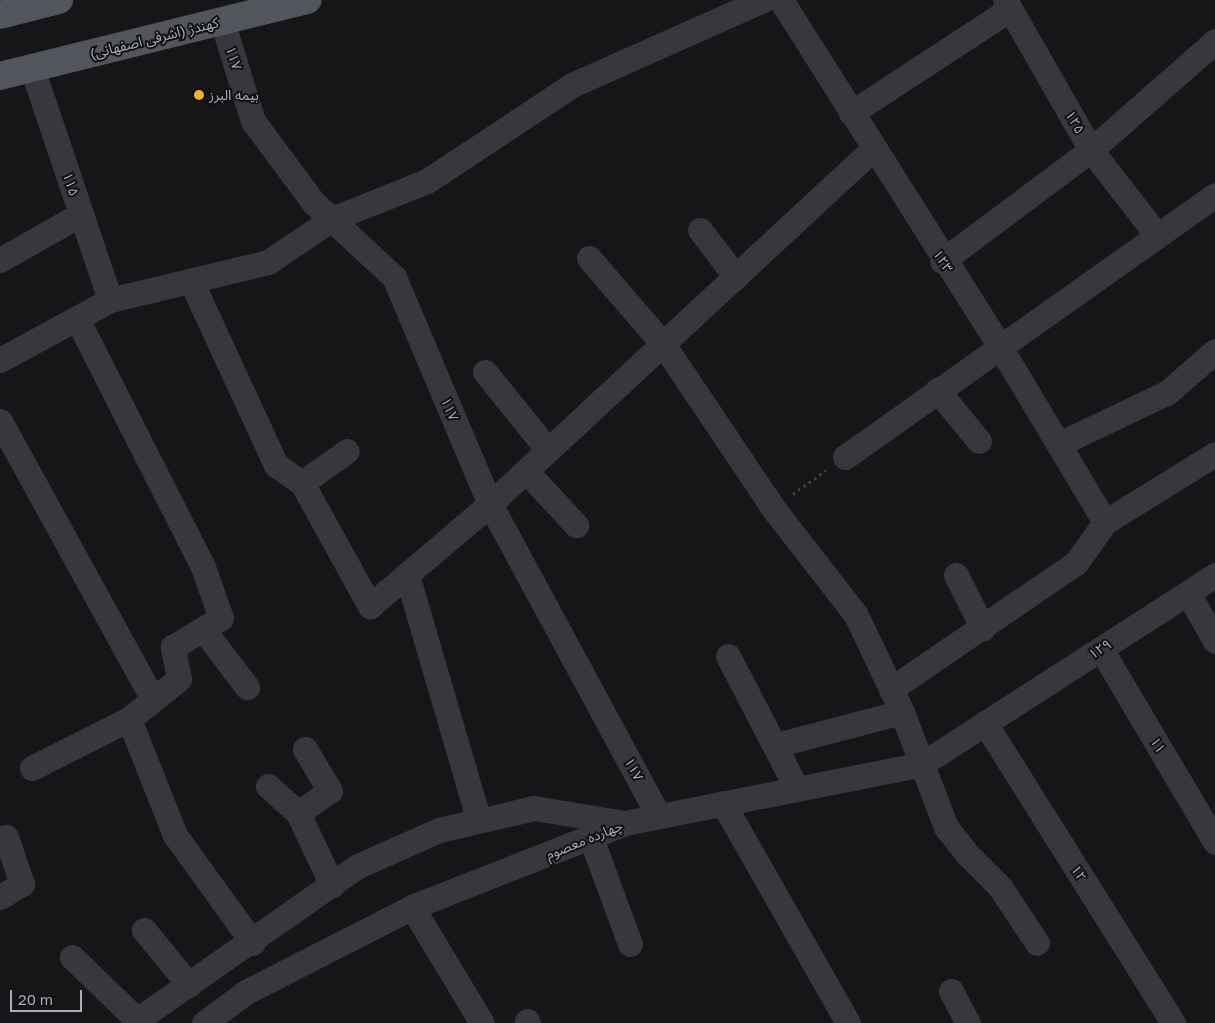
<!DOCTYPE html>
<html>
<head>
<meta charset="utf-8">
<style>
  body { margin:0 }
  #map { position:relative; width:1215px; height:1023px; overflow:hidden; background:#161618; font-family:"Golos Text","Noto Sans Arabic",sans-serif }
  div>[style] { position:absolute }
  .path>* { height:3px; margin-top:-1.5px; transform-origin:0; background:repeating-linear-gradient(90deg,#3d3f44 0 2.5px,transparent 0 6.5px) }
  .street>* { height:25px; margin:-12.5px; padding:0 12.5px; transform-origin:12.5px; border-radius:12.5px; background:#37383d }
  .primary>* { height:28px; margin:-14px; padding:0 14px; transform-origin:14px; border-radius:14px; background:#53555c }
  .dots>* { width:14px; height:14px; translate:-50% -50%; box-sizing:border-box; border:2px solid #111113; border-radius:50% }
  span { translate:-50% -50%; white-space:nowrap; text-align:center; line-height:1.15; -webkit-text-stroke:4px #111113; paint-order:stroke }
  .street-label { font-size:14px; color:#a8adb8 }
  .poi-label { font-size:14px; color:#a8adb8 }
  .left { translate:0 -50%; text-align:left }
  .scale { position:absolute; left:10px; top:990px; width:72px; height:22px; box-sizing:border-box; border:2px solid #a8adb8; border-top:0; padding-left:6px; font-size:15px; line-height:18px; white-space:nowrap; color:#a8adb8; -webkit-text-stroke:4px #111113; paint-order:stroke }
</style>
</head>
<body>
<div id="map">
  <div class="path">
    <i style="left:793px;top:494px;width:41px;rotate:-36deg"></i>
  </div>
  <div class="street">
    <i style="left:781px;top:0;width:408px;rotate:57.7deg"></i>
    <i style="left:999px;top:345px;width:206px;rotate:59.1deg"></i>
    <i style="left:1005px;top:0;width:173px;rotate:60.2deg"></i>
    <i style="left:1091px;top:150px;width:108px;rotate:52.2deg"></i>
    <i style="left:222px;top:21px;width:105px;rotate:72.8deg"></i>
    <i style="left:253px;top:121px;width:102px;rotate:53.4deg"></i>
    <i style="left:314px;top:203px;width:109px;rotate:42.8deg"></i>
    <i style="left:394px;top:277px;width:246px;rotate:67.1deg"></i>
    <i style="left:490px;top:504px;width:355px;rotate:61.6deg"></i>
    <i style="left:32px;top:68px;width:245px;rotate:71.4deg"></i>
    <i style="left:851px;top:113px;width:190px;rotate:-33.2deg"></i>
    <i style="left:700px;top:230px;width:59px;rotate:52.5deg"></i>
    <i style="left:589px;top:258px;width:113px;rotate:49.3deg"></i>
    <i style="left:663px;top:344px;width:197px;rotate:56.1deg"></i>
    <i style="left:773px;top:508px;width:135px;rotate:52.2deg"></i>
    <i style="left:856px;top:615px;width:107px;rotate:64.6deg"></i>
    <i style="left:902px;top:712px;width:123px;rotate:69.1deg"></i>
    <i style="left:946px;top:827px;width:36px;rotate:52deg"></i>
    <i style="left:968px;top:855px;width:45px;rotate:45deg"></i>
    <i style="left:1000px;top:887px;width:67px;rotate:56.5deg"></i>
    <i style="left:0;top:260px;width:93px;rotate:-29.6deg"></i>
    <i style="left:942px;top:261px;width:186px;rotate:-36.7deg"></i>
    <i style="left:1091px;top:150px;width:165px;rotate:-41.3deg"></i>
    <i style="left:191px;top:281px;width:203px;rotate:65.2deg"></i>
    <i style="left:276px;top:465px;width:32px;rotate:35deg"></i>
    <i style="left:302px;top:483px;width:141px;rotate:61.1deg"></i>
    <i style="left:370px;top:606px;width:157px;rotate:-40.4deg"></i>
    <i style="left:490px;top:504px;width:522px;rotate:-42.83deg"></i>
    <i style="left:0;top:360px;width:125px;rotate:-28.6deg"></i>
    <i style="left:110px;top:300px;width:163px;rotate:-13.5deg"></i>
    <i style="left:268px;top:262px;width:77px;rotate:-33.9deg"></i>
    <i style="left:332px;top:219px;width:102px;rotate:-21.8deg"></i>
    <i style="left:427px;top:181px;width:174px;rotate:-33.5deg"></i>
    <i style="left:572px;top:85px;width:209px;rotate:-24deg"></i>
    <i style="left:485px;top:372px;width:100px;rotate:51.1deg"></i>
    <i style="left:937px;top:390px;width:66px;rotate:50.5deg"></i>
    <i style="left:0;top:421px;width:317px;rotate:61.2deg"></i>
    <i style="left:1059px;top:444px;width:121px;rotate:-25.5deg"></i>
    <i style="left:1168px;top:392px;width:62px;rotate:-41.1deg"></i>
    <i style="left:845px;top:457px;width:453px;rotate:-35.3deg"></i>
    <i style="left:526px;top:471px;width:74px;rotate:47.2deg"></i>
    <i style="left:302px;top:483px;width:55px;rotate:-35.4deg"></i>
    <i style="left:407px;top:575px;width:256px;rotate:73.7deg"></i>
    <i style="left:956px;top:575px;width:60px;rotate:63.4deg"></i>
    <i style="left:1188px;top:593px;width:55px;rotate:60.6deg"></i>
    <i style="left:203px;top:629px;width:73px;rotate:52.8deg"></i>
    <i style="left:1101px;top:649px;width:224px;rotate:59.4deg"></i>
    <i style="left:728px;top:656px;width:150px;rotate:62.6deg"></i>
    <i style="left:891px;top:689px;width:224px;rotate:-34.3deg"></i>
    <i style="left:1076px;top:563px;width:50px;rotate:-54.7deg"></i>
    <i style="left:1105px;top:522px;width:129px;rotate:-31.7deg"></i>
    <i style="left:129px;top:719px;width:125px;rotate:68.4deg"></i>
    <i style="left:175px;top:835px;width:133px;rotate:54.2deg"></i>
    <i style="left:985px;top:723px;width:354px;rotate:57.9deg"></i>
    <i style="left:776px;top:745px;width:130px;rotate:-14.7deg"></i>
    <i style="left:32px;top:768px;width:109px;rotate:-26.8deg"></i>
    <i style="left:129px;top:719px;width:64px;rotate:-38.7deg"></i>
    <i style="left:179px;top:679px;width:33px;rotate:-101deg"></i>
    <i style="left:173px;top:647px;width:56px;rotate:-31.1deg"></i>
    <i style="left:221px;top:618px;width:54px;rotate:-109.4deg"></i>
    <i style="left:203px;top:567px;width:278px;rotate:-116.9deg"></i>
    <i style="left:268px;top:786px;width:40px;rotate:42deg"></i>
    <i style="left:298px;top:813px;width:80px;rotate:64.7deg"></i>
    <i style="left:723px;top:803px;width:253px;rotate:60.4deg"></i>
    <i style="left:298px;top:813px;width:39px;rotate:-35deg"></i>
    <i style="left:330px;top:791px;width:49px;rotate:-120.8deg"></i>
    <i style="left:591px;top:838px;width:113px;rotate:69.8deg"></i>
    <i style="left:0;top:897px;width:26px;rotate:-31deg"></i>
    <i style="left:22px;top:884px;width:50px;rotate:-108.8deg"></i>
    <i style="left:412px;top:907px;width:135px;rotate:58.9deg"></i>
    <i style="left:144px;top:930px;width:71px;rotate:50.7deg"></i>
    <i style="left:72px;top:957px;width:91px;rotate:44.1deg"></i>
    <i style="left:137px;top:1020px;width:269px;rotate:-34.9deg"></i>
    <i style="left:358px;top:866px;width:89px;rotate:-24deg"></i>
    <i style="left:439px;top:830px;width:98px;rotate:-13deg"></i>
    <i style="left:534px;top:808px;width:92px;rotate:9.4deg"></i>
    <i style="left:951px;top:991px;width:36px;rotate:62deg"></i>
    <i style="left:527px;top:1021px;width:2px;rotate:63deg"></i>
    <i style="left:204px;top:1023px;width:52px;rotate:-36.4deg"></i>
    <i style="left:246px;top:992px;width:186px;rotate:-27.1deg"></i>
    <i style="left:412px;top:907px;width:229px;rotate:-21.5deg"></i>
    <i style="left:625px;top:823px;width:303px;rotate:-11.2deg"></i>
    <i style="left:922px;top:764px;width:349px;rotate:-32.8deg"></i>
  </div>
  <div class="primary">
    <i style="left:0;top:15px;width:61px;rotate:-14.3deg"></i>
    <i style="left:0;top:76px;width:317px;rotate:-13.9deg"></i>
  </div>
  <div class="dots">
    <i style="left:199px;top:95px;background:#f2b134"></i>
  </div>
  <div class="street-label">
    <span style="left:154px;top:38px;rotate:-14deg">کهندژ (اشرفی اصفهانی)</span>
    <span style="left:234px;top:58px;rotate:72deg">۱۱۷</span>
    <span style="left:1075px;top:122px;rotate:60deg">۱۲۵</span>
    <span style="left:71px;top:184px;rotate:71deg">۱۱۵</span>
    <span style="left:943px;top:261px;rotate:57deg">۱۲۳</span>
    <span style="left:450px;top:409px;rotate:67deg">۱۱۷</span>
    <span style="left:1100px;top:649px;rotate:-33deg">۱۲۹</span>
    <span style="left:1158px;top:745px;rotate:59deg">۱۱</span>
    <span style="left:634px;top:769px;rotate:62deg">۱۱۷</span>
    <span style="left:584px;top:840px;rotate:-22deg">چهارده معصوم</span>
    <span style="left:1079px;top:873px;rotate:58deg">۱۲</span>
  </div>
  <div class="poi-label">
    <span class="left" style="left:209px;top:95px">بیمه البرز</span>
  </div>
  <div class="scale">20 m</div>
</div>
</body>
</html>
